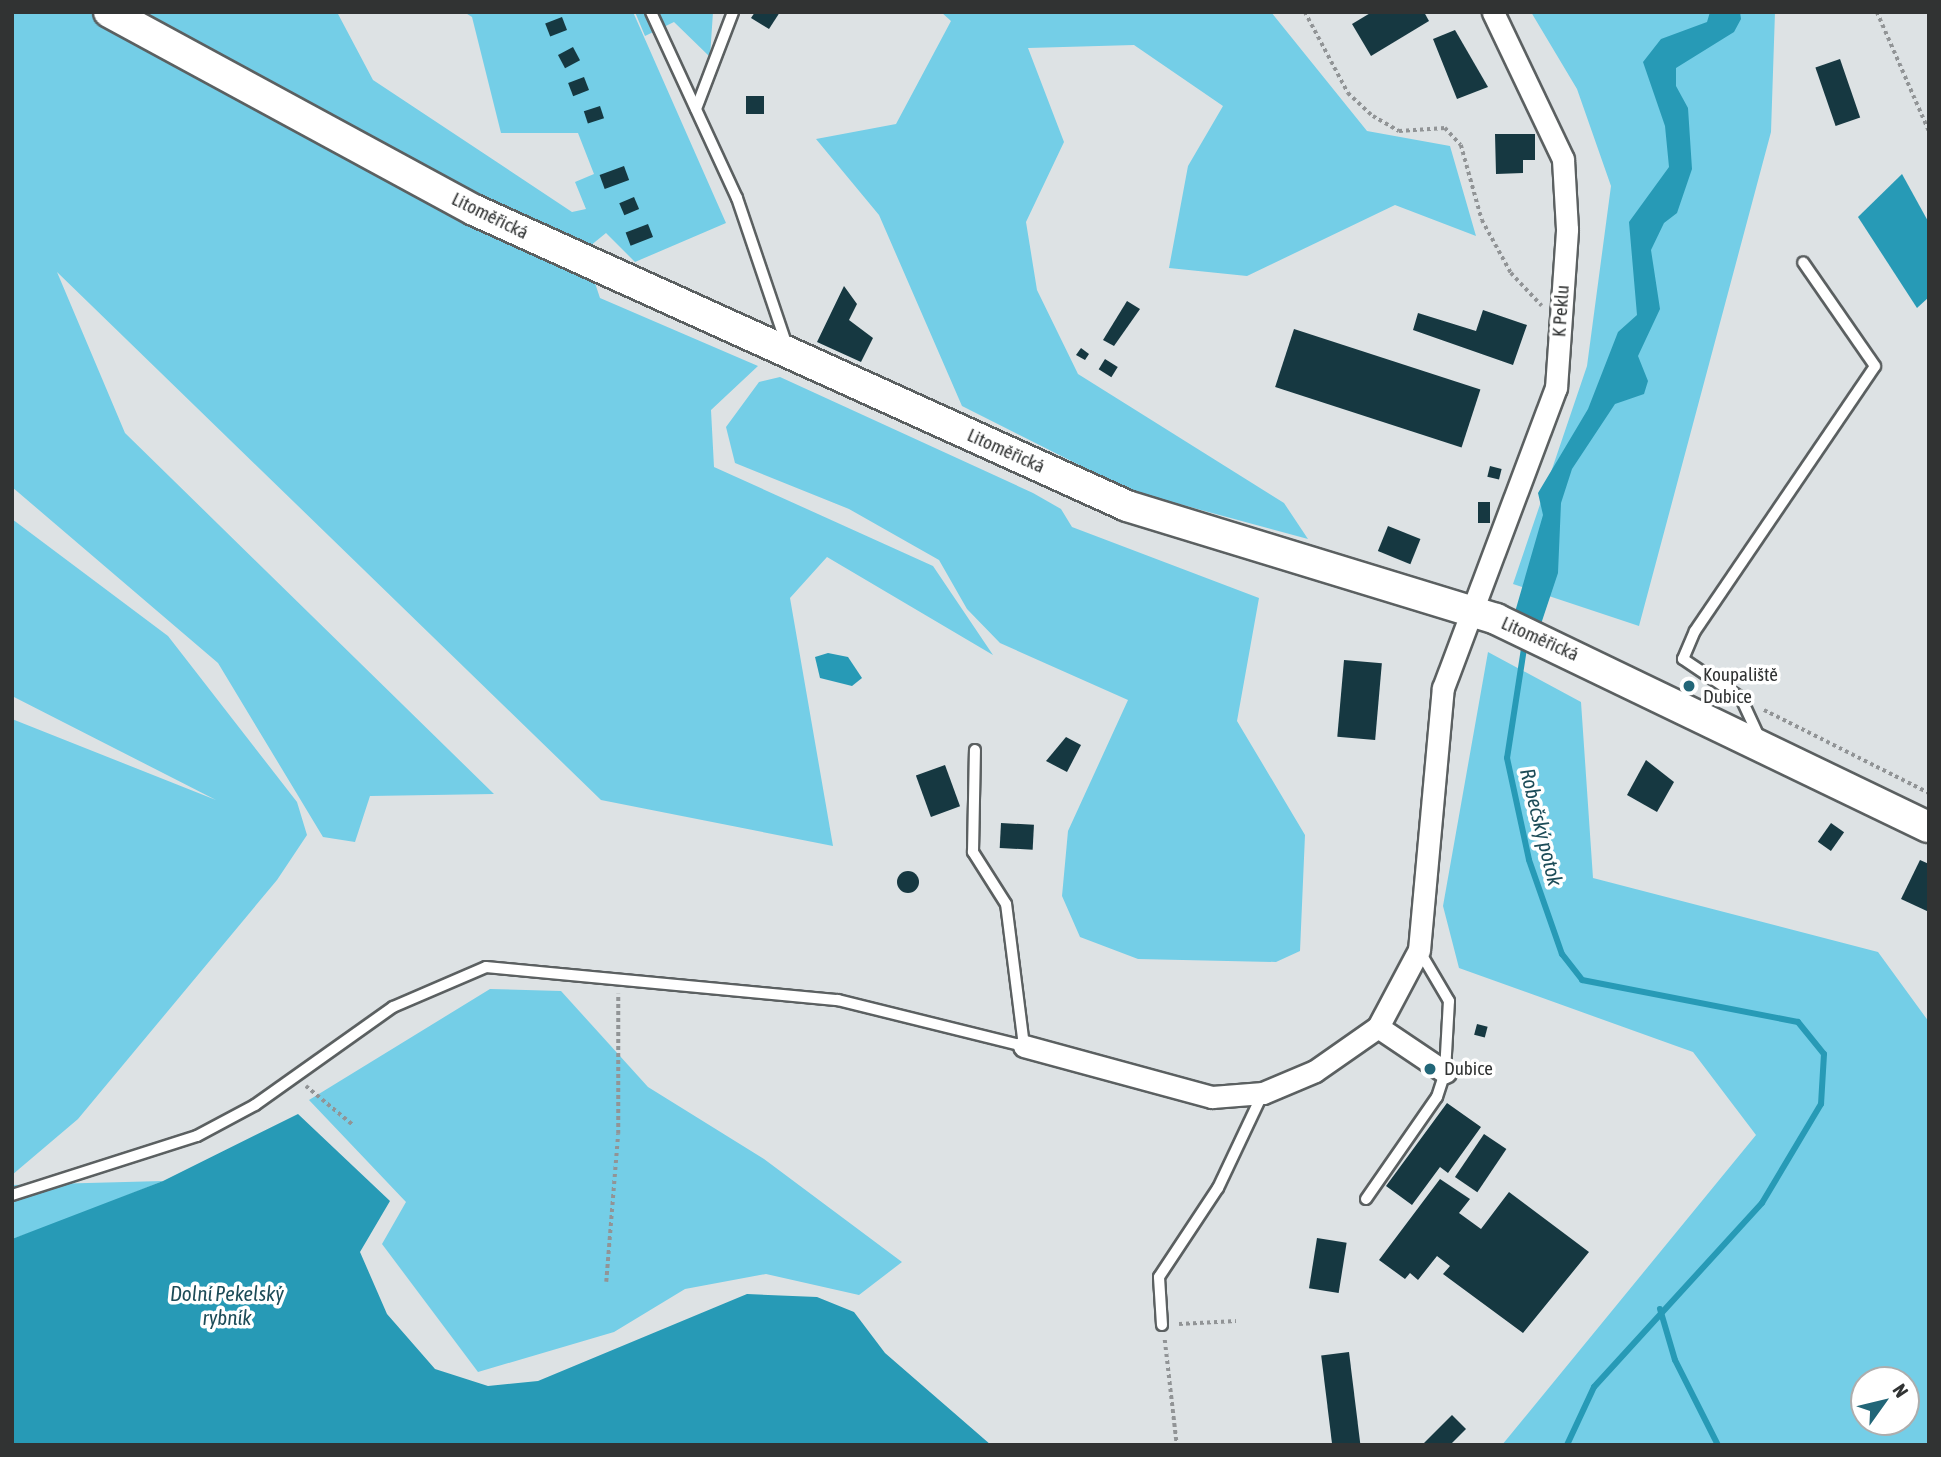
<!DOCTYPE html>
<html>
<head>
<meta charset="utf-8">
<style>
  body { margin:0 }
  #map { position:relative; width:1941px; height:1457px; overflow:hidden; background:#dde2e4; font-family:"Asap Condensed",sans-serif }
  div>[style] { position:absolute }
  .green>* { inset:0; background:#74cee7 }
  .water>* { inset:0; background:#279ab6 }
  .stream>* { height:6px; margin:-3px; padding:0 3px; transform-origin:3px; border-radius:3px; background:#279ab6 }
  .building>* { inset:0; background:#163841; transform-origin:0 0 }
  .round { border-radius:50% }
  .path>* { height:3.5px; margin-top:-1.75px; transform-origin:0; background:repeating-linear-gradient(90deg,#919496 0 3.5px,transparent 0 7px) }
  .roads { filter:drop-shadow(2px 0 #5b6061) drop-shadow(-2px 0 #5b6061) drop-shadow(0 2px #5b6061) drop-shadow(0 -2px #5b6061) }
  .lane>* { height:10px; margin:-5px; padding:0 5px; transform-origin:5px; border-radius:5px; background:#fff }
  .street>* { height:21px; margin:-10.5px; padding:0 10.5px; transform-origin:10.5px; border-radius:10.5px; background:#fff }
  .secondary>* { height:30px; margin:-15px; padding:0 15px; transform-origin:15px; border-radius:15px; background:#fff }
  .dots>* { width:19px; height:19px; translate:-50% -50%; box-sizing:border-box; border:4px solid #fff; border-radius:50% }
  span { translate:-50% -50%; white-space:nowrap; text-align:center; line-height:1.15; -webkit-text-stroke:7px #fff; paint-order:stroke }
  .street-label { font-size:19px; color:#313333 }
  .poi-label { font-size:19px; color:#313333 }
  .left { translate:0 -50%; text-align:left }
  .water-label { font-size:21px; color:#1d4c58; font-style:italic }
  .frame { position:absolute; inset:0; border:14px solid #313333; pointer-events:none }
  .north { position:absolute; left:1850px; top:1366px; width:70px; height:70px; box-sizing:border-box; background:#fff; border:2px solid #adadad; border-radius:50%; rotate:56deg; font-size:19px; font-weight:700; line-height:28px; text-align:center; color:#313333 }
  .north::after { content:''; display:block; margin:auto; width:24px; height:32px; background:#226678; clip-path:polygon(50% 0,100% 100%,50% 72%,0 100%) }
</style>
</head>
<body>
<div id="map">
  <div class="green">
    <i style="clip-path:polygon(12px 12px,337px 12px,373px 80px,572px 212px,586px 209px,575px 182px,594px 174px,578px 133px,501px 133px,472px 17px,464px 12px,633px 12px,726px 223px,635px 262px,606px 233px,590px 246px,582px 244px,600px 298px,758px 366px,711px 410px,714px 467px,933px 566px,993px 655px,827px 557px,790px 598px,833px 846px,601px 800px,57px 272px,125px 433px,494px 794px,370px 796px,355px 842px,323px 837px,218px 663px,12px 487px)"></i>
    <i style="clip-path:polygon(635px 12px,713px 12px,710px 57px,674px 22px,645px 36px)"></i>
    <i style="clip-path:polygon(941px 12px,1271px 12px,1367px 131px,1450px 146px,1476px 236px,1395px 205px,1247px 276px,1169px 268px,1188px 166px,1223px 106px,1134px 45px,1028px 48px,1064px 142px,1026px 222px,1037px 290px,1078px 374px,1284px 503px,1308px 539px,1131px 491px,962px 406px,879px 215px,816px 139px,896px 124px,951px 21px)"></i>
    <i style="clip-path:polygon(1531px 12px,1775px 12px,1771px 132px,1639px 626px,1513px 584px,1587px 366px,1611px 186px,1577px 89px)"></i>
    <i style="clip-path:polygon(780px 377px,1033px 493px,1061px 509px,1072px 527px,1259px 598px,1237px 721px,1305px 835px,1300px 951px,1276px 962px,1138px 959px,1080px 937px,1062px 896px,1068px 831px,1128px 700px,1000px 643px,967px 609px,939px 560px,849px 509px,735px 463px,726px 427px,759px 382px)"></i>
    <i style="clip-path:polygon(12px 519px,168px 636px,297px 802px,307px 835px,277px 880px,78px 1119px,12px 1175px,12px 719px,216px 800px,12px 696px)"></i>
    <i style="clip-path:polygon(evenodd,1488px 652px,1581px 702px,1593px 878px,1878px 952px,1929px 1022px,1929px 1445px,1502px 1445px,1756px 1135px,1693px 1052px,1459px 968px,1443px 906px,1488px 652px,1864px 1380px,1906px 1380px,1906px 1422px,1864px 1422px,1864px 1380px)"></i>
    <i style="clip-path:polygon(490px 989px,561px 991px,648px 1087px,764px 1159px,902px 1262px,859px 1295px,766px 1274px,685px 1289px,614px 1332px,478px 1372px,382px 1244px,406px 1202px,309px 1100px)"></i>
    <i style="clip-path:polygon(163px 1181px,58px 1223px,12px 1239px,12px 1185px)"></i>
  </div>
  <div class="water">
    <i style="clip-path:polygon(1710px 12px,1740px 12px,1741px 19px,1734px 32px,1676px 68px,1676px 86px,1688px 108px,1692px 169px,1677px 213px,1664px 223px,1651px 250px,1660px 309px,1638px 356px,1648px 381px,1644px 394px,1615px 404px,1572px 469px,1561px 503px,1558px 573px,1541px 624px,1515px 612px,1543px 515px,1538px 493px,1588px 409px,1618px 332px,1637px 315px,1629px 222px,1669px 167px,1665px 126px,1643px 62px,1661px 39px,1707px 22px)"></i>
    <i style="clip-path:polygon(1902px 174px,1929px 223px,1929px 297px,1917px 308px,1858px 217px)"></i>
    <i style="clip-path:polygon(828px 653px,848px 657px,862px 678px,852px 686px,820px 678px,815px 657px)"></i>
    <i style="clip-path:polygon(298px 1114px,390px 1201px,360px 1252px,387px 1314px,435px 1369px,488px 1386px,538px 1381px,747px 1294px,817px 1297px,854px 1312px,885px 1353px,991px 1445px,12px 1445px,12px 1239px,163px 1181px)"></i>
  </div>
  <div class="stream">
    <i style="left:1525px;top:642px;width:117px;rotate:98.8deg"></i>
    <i style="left:1507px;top:758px;width:104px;rotate:77.8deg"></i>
    <i style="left:1529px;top:860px;width:100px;rotate:70.7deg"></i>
    <i style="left:1562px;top:954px;width:33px;rotate:52deg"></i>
    <i style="left:1582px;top:980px;width:220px;rotate:11deg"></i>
    <i style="left:1798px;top:1022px;width:41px;rotate:50.9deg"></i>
    <i style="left:1824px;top:1054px;width:50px;rotate:93.4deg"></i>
    <i style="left:1821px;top:1104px;width:115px;rotate:120.8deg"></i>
    <i style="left:1762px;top:1203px;width:249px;rotate:132.4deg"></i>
    <i style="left:1594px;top:1387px;width:64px;rotate:115deg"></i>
    <i style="left:1660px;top:1309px;width:53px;rotate:73.6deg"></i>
    <i style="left:1675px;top:1360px;width:95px;rotate:63.2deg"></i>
  </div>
  <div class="building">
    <i style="clip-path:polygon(755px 12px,780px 12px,769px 29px,751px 18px)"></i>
    <i style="clip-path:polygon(1372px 12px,1424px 12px,1429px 21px,1371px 56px,1352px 24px)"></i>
    <i style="left:562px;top:17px;width:14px;height:18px;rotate:69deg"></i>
    <i style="clip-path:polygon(1455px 30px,1488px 87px,1457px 99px,1433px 39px)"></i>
    <i style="left:573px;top:47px;width:15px;height:17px;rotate:62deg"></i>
    <i style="left:1840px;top:59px;width:62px;height:26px;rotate:71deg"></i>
    <i style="left:584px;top:77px;width:14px;height:17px;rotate:69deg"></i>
    <i style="left:746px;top:96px;width:18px;height:18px"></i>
    <i style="left:600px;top:106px;width:13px;height:17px;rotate:72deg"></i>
    <i style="clip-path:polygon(1495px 134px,1535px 134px,1535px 160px,1523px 160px,1523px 173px,1496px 174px)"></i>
    <i style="left:624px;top:166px;width:15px;height:26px;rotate:70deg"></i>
    <i style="left:634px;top:197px;width:13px;height:16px;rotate:67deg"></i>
    <i style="left:648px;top:224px;width:14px;height:24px;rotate:69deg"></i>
    <i style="clip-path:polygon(844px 286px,857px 304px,849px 320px,873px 338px,861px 362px,817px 342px)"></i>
    <i style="clip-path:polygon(1127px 301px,1140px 309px,1114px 346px,1103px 340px)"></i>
    <i style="clip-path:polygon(1483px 310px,1527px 325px,1513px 365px,1413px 330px,1418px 313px,1476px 331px)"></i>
    <i style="left:1294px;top:329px;width:196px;height:61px;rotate:18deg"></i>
    <i style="clip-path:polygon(1081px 348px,1089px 354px,1085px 360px,1076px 355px)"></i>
    <i style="left:1105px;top:359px;width:15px;height:12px;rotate:32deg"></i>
    <i style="left:1490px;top:466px;width:12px;height:11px;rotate:14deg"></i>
    <i style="left:1478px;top:502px;width:12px;height:21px"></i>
    <i style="left:1388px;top:526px;width:35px;height:27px;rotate:22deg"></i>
    <i style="left:1344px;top:660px;width:38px;height:77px;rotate:5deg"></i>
    <i style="clip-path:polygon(1066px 737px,1081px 745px,1067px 772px,1046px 761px)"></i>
    <i style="clip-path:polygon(1646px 760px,1674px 782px,1657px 812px,1627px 795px)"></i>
    <i style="left:945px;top:765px;width:44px;height:31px;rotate:70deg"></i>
    <i style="left:1001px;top:823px;width:33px;height:25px;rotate:3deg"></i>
    <i style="left:1831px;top:823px;width:16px;height:23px;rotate:35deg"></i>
    <i style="clip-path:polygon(1920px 860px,1929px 864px,1929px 912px,1901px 899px)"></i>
    <i class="round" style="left:897px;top:871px;width:22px;height:22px"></i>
    <i style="left:1477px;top:1024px;width:11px;height:11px;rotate:15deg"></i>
    <i style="clip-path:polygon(1447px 1103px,1481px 1127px,1448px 1173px,1440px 1167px,1412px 1205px,1386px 1186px)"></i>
    <i style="left:1484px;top:1134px;width:27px;height:52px;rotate:34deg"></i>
    <i style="clip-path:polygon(1440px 1179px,1470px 1199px,1459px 1213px,1481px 1229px,1509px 1192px,1589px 1252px,1523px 1333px,1443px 1274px,1450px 1266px,1437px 1256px,1418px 1280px,1410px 1273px,1405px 1279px,1379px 1260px)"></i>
    <i style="left:1317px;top:1238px;width:30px;height:51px;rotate:9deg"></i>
    <i style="left:1349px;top:1352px;width:93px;height:28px;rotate:83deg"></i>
    <i style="clip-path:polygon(1452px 1415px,1466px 1429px,1450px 1445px,1422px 1445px)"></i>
  </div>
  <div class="path">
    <i style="left:1305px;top:12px;width:92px;rotate:62deg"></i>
    <i style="left:1348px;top:93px;width:34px;rotate:43deg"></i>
    <i style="left:1373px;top:116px;width:30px;rotate:30deg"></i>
    <i style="left:1399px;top:131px;width:46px;rotate:-3.7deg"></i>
    <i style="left:1445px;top:128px;width:23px;rotate:47deg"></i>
    <i style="left:1461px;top:145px;width:78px;rotate:74.4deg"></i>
    <i style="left:1482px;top:220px;width:60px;rotate:61.3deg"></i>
    <i style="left:1511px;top:273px;width:45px;rotate:46.8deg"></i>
    <i style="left:1877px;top:12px;width:130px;rotate:66.4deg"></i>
    <i style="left:1764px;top:710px;width:185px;rotate:26.7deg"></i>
    <i style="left:306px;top:1086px;width:61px;rotate:39.7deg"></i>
    <i style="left:606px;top:1282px;width:148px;rotate:-85.4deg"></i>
    <i style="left:618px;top:1134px;width:140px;rotate:-90deg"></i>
    <i style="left:1179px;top:1324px;width:57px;rotate:-3deg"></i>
    <i style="left:1165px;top:1340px;width:106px;rotate:83.5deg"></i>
  </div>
  <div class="roads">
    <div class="lane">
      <i style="left:651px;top:12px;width:205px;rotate:65.2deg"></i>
      <i style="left:737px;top:198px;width:156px;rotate:71.3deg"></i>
      <i style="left:696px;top:109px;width:104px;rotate:-69.1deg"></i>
      <i style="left:1760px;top:739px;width:45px;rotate:-114.9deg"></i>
      <i style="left:1741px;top:698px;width:70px;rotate:-146.1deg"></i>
      <i style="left:1683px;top:659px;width:30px;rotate:-67deg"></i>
      <i style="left:1695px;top:631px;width:320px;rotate:-55.8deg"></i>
      <i style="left:1875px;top:366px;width:126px;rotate:-124.7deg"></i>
      <i style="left:12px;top:1195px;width:194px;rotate:-17.7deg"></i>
      <i style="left:197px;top:1136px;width:66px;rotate:-28.1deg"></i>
      <i style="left:255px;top:1105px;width:169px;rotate:-35.4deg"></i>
      <i style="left:393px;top:1007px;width:101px;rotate:-23.3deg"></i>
      <i style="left:486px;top:967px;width:354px;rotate:5.4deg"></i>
      <i style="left:838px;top:1000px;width:192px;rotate:13.9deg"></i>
      <i style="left:1024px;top:1046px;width:143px;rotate:-97.2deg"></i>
      <i style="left:1006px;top:904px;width:62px;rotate:-122.4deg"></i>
      <i style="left:973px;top:852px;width:102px;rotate:-88.9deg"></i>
      <i style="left:1366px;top:1199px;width:124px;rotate:-55.2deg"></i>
      <i style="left:1437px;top:1097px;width:26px;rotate:-72deg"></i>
      <i style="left:1445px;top:1072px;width:71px;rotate:-86.8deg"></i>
      <i style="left:1449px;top:1001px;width:59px;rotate:-120.5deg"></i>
      <i style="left:1162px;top:1325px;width:48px;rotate:-93.6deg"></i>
      <i style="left:1159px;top:1277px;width:107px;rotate:-56.5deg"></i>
      <i style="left:1218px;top:1188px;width:105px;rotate:-64.7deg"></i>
    </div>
    <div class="street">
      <i style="left:1378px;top:1027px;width:81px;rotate:33.9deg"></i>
      <i style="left:1024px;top:1046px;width:195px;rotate:15.2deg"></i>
      <i style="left:1212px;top:1097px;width:51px;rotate:-4.5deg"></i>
      <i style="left:1263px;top:1093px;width:56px;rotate:-22.9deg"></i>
      <i style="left:1315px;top:1071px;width:77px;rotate:-34.9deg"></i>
      <i style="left:1378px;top:1027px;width:87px;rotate:-62deg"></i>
      <i style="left:1419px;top:950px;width:263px;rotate:-84.8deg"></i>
      <i style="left:1443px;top:688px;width:321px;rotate:-69.4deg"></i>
      <i style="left:1556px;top:388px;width:159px;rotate:-86deg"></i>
      <i style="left:1567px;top:229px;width:70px;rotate:-93.3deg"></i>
      <i style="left:1563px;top:159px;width:163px;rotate:-115.5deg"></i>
    </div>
    <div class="secondary">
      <i style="left:109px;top:12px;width:415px;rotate:28.5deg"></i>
      <i style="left:474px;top:210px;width:717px;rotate:24.38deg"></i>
      <i style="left:1127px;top:506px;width:386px;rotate:17deg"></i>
      <i style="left:1496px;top:619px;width:480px;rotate:25.7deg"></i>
    </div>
  </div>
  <div class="dots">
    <i style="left:1689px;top:686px;background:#226678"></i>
    <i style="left:1430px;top:1069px;background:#226678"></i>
  </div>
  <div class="street-label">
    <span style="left:490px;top:216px;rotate:26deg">Litoměřická</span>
    <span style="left:1561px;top:311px;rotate:-86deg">K Peklu</span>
    <span style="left:1006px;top:451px;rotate:24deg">Litoměřická</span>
    <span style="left:1540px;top:639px;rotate:24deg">Litoměřická</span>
  </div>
  <div class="poi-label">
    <span class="left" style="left:1703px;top:686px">Koupaliště<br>Dubice</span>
    <span class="left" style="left:1444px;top:1069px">Dubice</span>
  </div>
  <div class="water-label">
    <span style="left:1542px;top:827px;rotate:76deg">Robečský potok</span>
    <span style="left:227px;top:1305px">Dolní Pekelský<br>rybník</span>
  </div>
  <div class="frame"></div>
  <div class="north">N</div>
</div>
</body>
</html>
